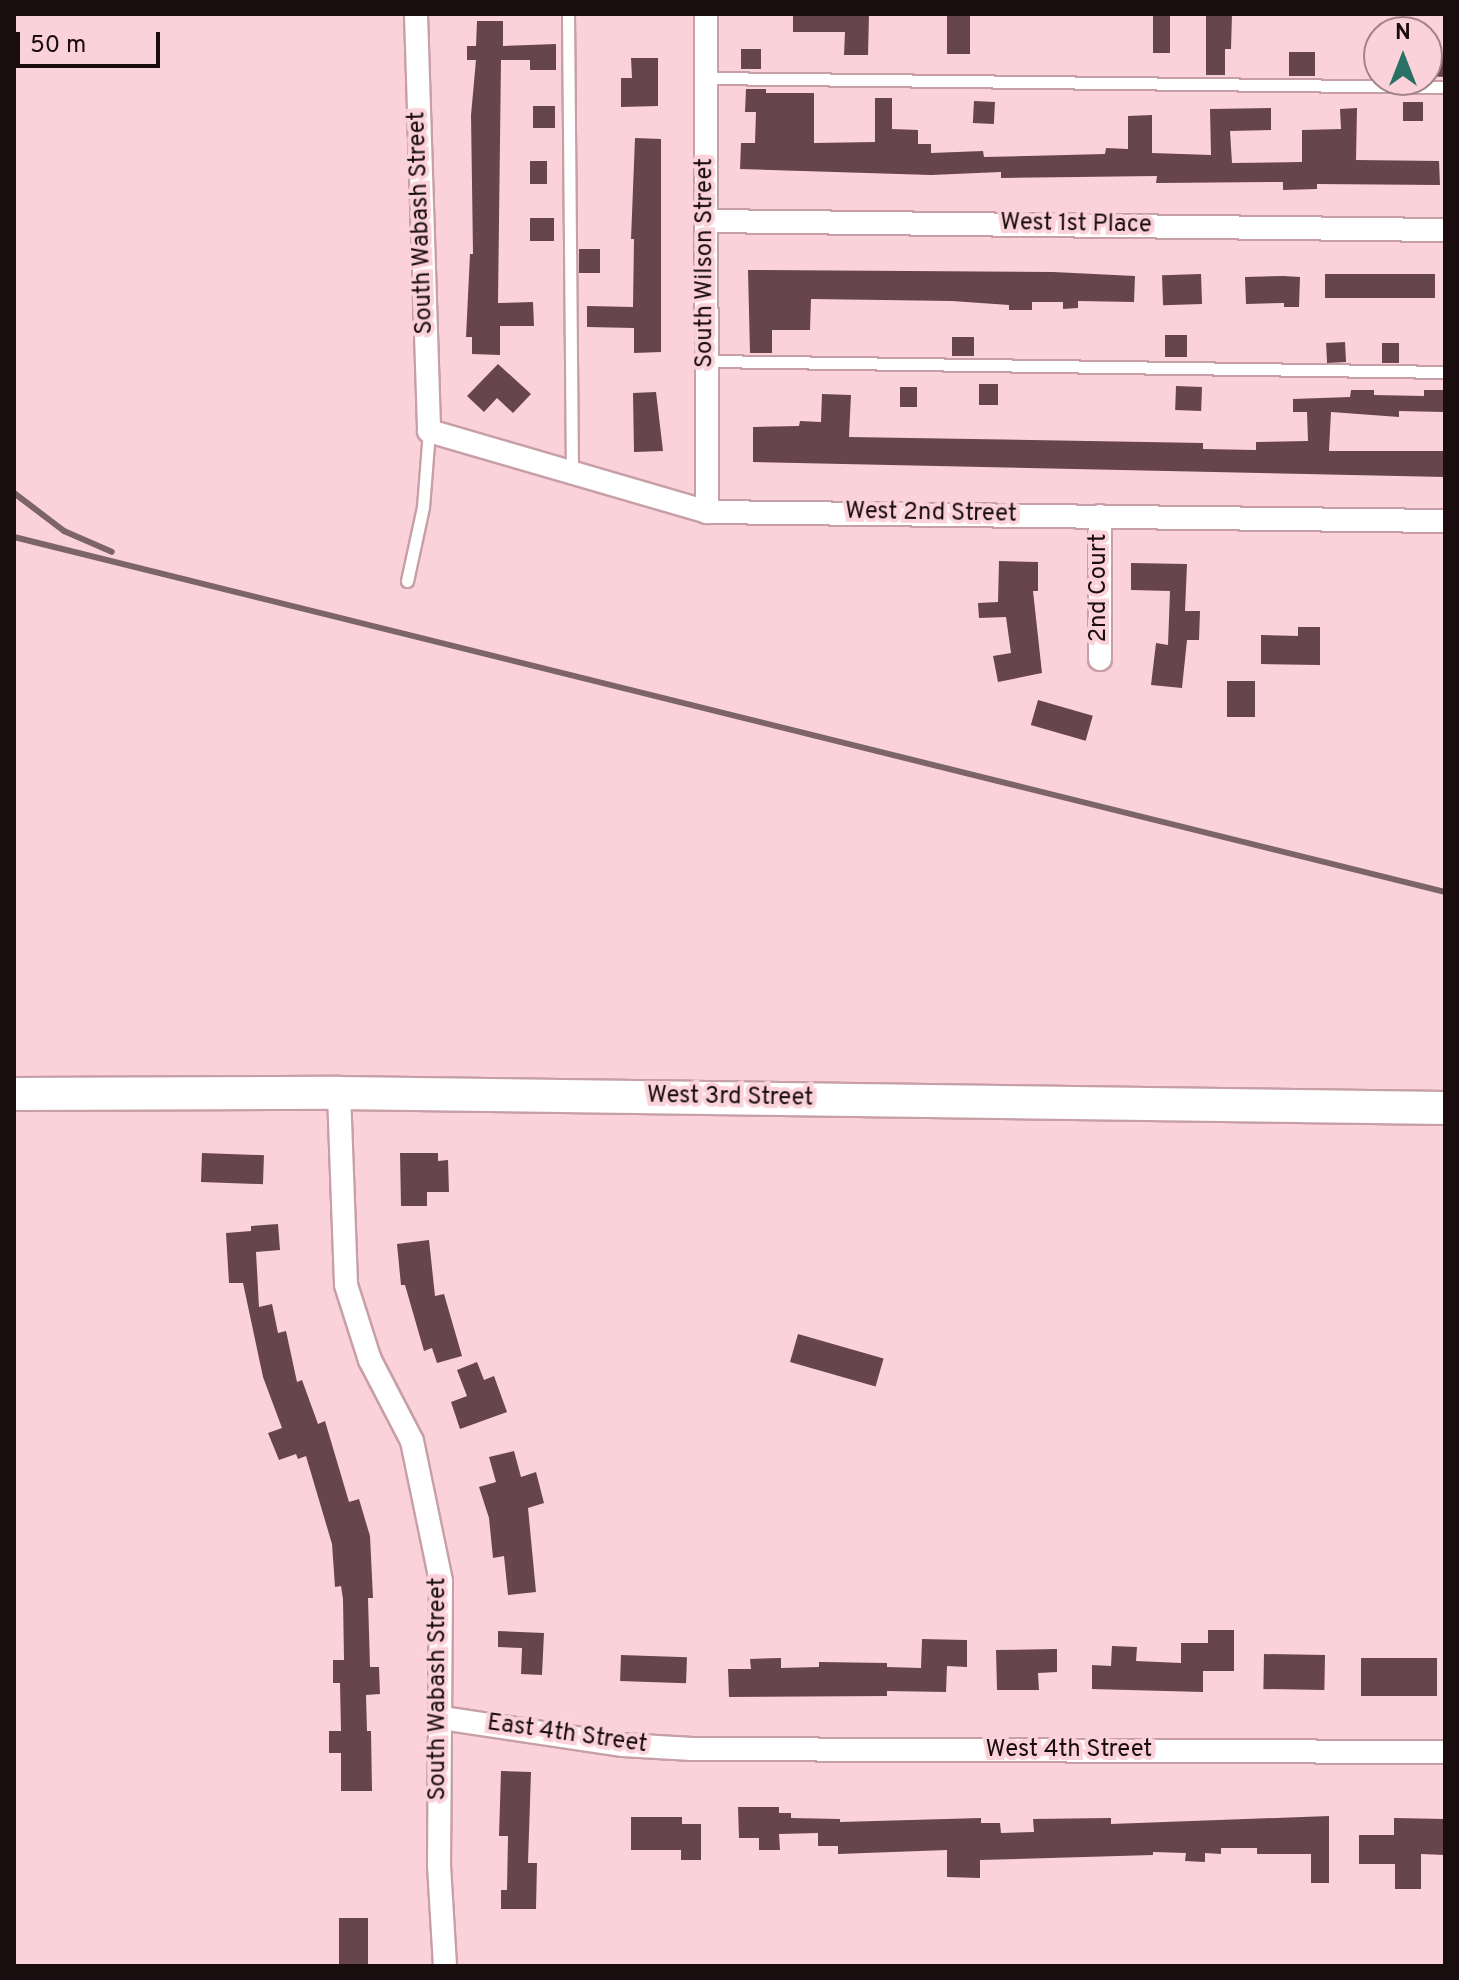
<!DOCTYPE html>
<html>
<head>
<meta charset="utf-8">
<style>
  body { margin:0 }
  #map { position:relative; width:1459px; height:1980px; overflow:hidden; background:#fbd2da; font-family:Overpass,sans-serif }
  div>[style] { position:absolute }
  .building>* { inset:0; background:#67454c; transform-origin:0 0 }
  .roads { filter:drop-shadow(2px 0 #c7a0a7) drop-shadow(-2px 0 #c7a0a7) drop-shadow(0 2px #c7a0a7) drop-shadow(0 -2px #c7a0a7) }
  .lane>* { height:11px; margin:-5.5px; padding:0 5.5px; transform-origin:5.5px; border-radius:5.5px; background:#fff }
  .street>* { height:22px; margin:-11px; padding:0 11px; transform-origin:11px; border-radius:11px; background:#fff }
  .secondary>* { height:32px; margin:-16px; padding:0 16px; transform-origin:16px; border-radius:16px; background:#fff }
  .rail>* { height:6px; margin:-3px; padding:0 3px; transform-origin:3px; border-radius:3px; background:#7d6469 }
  span { translate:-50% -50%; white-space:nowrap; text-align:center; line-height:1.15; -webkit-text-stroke:8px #fbd2da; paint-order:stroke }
  .street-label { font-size:24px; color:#1a0d10 }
  .frame { position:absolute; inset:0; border:16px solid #1a0d10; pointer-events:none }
  .north { position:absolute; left:1363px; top:16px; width:80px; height:80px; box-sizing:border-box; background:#fbd2da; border:2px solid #a18389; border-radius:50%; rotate:0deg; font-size:22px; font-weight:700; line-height:32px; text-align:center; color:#1a0d10 }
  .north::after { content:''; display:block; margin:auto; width:28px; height:36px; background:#297065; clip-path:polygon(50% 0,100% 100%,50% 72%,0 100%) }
  .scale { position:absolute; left:16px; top:32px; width:144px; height:36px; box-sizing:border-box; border:4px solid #1a0d10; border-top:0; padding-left:10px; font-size:24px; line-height:28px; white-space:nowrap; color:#1a0d10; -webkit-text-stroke:6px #fbd2da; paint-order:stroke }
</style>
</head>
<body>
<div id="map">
  <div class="building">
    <i style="clip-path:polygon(793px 14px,869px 14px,868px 55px,844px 55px,845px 32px,793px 32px)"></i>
    <i style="left:947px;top:14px;width:23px;height:40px"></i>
    <i style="left:1153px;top:14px;width:17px;height:39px"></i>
    <i style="clip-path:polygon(1206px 14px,1232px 14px,1231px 49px,1225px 49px,1225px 75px,1206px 75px)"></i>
    <i style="clip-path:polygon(477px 21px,503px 21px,503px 46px,556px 44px,556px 70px,530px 70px,530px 60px,501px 60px,498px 303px,533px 302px,534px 326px,500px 326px,500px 355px,472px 354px,472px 337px,466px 337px,470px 254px,473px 254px,471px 115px,476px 60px,467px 60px,467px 46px,476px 46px)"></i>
    <i style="left:741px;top:49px;width:20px;height:20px"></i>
    <i style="left:1315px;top:52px;width:24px;height:26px;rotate:90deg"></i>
    <i style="left:1427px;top:56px;width:18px;height:20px;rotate:3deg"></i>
    <i style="clip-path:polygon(631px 58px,658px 58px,658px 106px,621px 107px,621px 78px,632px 78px)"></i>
    <i style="clip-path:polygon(746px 89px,766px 89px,766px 93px,814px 93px,814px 143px,875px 142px,875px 98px,892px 98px,892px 129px,918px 130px,918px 144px,931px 144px,931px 153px,983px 151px,984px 157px,1105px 154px,1106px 148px,1128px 149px,1128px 116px,1152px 115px,1152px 153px,1211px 155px,1210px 109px,1271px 108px,1271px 130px,1230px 131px,1232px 163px,1302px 162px,1302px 130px,1341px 129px,1340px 109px,1357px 108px,1356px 160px,1439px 161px,1440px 185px,1317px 184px,1317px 189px,1283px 190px,1283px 182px,1156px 183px,1157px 176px,1001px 178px,1001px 172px,931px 175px,740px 169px,741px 143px,755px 143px,756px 112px,745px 112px)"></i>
    <i style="left:974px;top:101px;width:21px;height:22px;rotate:3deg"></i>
    <i style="left:1403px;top:102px;width:20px;height:19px"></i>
    <i style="left:533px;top:106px;width:22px;height:22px"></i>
    <i style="clip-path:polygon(635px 138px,661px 139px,661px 352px,634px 353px,634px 328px,587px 327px,587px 306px,633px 307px,634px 239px,631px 239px)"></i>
    <i style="left:530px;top:161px;width:17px;height:23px"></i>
    <i style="left:530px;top:218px;width:24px;height:23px"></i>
    <i style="left:579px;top:249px;width:21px;height:24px"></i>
    <i style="clip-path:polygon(748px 270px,1053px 272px,1135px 276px,1134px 302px,1078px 301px,1078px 308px,1063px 309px,1063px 302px,1032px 302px,1032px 310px,1009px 310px,1009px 305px,952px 301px,811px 299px,810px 330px,772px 330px,772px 353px,750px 353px)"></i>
    <i style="left:1201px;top:274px;width:30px;height:39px;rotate:88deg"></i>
    <i style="left:1325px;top:274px;width:110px;height:24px"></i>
    <i style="clip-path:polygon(1283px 276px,1300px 277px,1299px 307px,1284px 307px,1284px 303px,1246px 304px,1245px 277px)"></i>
    <i style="left:1165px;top:335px;width:22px;height:22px"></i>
    <i style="left:952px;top:337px;width:22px;height:19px"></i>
    <i style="left:1345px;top:342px;width:20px;height:19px;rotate:87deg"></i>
    <i style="left:1382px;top:343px;width:17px;height:20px"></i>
    <i style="clip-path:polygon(498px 364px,531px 394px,513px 413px,497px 398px,484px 412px,467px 396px)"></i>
    <i style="left:979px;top:384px;width:19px;height:21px"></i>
    <i style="left:1176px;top:386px;width:26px;height:24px;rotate:2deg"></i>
    <i style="left:900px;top:387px;width:17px;height:20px"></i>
    <i style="clip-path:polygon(1351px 390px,1374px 390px,1374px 395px,1424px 396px,1424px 390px,1445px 390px,1444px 412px,1399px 411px,1399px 417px,1331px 412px,1329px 451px,1445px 451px,1445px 477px,753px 462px,753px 427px,799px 426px,800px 421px,821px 422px,822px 394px,851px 395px,849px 437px,1203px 443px,1203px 449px,1256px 450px,1256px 442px,1308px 441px,1307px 412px,1293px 412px,1293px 399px,1350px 397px)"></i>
    <i style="clip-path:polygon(656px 392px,663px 451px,634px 452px,633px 393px)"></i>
    <i style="clip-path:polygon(999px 561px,1038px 562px,1038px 591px,1033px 591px,1042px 673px,998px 682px,993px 656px,1011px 653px,1006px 617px,979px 618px,978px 603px,998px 602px)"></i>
    <i style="clip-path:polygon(1131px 563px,1187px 564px,1185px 611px,1200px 611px,1199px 640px,1187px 640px,1182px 688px,1151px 685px,1156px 643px,1168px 645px,1170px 591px,1131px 590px)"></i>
    <i style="clip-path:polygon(1298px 627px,1320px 627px,1320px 665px,1261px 664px,1261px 635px,1298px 636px)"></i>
    <i style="left:1227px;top:681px;width:28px;height:36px"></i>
    <i style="left:1038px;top:700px;width:57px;height:26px;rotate:16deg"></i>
    <i style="left:202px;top:1153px;width:62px;height:29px;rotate:2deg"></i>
    <i style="clip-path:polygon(400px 1153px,438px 1153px,438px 1161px,448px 1160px,449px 1192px,427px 1192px,427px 1206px,401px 1206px)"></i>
    <i style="clip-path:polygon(278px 1224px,280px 1250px,256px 1252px,259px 1307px,272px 1304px,278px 1333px,286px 1331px,297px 1382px,302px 1380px,318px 1424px,325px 1421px,349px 1502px,359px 1499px,370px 1536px,373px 1598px,368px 1598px,370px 1667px,379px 1667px,380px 1694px,366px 1695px,367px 1731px,371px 1731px,372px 1791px,341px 1791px,341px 1753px,329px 1753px,329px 1731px,341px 1731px,340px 1683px,333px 1683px,333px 1660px,344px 1660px,343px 1599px,341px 1586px,335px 1587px,332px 1544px,306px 1456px,298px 1459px,296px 1454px,279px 1460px,268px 1433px,282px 1428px,263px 1377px,243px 1283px,229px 1283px,226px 1233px,251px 1231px,251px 1226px)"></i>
    <i style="clip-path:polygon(429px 1240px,435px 1296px,444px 1294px,462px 1356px,437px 1363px,432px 1348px,424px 1351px,405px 1285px,401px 1285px,397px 1244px)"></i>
    <i style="left:798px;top:1334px;width:89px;height:29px;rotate:16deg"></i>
    <i style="clip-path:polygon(477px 1362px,484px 1380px,494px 1376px,507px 1412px,460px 1429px,451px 1402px,467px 1396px,457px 1370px)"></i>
    <i style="clip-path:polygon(514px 1451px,521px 1477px,536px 1472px,544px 1503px,528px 1508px,536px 1592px,508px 1595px,504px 1556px,493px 1558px,489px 1518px,479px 1487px,496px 1482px,489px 1457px)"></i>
    <i style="clip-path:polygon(1208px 1630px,1234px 1630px,1234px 1671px,1203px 1671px,1203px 1692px,1092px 1689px,1092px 1665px,1111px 1666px,1112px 1646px,1137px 1647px,1136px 1661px,1181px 1663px,1181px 1643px,1208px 1643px)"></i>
    <i style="clip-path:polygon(498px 1631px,544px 1633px,542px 1675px,521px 1674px,522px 1648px,498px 1647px)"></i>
    <i style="clip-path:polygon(922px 1639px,967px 1640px,967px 1667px,947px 1666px,946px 1692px,887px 1691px,887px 1696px,729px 1697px,728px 1669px,751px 1669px,750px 1659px,781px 1658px,781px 1668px,819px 1667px,819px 1662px,887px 1663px,887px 1667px,921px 1668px)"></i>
    <i style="clip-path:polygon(1057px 1649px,1057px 1672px,1038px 1673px,1039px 1690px,997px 1690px,996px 1650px)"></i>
    <i style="left:1264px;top:1654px;width:61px;height:35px;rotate:1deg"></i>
    <i style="left:621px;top:1655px;width:66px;height:26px;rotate:2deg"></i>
    <i style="left:1361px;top:1658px;width:76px;height:38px"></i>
    <i style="clip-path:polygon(501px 1771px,531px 1772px,528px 1863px,537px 1863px,536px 1909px,501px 1909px,501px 1890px,507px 1890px,508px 1836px,499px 1836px)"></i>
    <i style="clip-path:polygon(738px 1807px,779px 1807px,779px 1813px,791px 1813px,791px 1818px,840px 1819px,840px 1822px,981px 1818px,981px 1823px,1000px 1823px,1001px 1833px,1034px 1832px,1033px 1819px,1111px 1818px,1111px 1824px,1329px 1816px,1329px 1883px,1311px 1883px,1311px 1854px,1257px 1854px,1257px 1848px,1221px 1848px,1221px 1854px,1205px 1853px,1205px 1862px,1185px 1861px,1186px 1853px,1153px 1852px,1153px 1855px,980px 1860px,980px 1878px,947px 1877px,947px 1850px,838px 1854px,838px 1846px,818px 1846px,818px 1833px,779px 1834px,780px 1850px,759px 1850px,759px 1838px,739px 1838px)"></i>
    <i style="clip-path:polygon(631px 1817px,682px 1817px,682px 1824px,701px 1824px,701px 1860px,681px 1860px,681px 1850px,631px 1850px)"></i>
    <i style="clip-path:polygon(1394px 1818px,1445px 1819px,1445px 1855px,1421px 1854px,1421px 1889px,1395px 1889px,1395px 1864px,1359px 1864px,1359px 1835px,1394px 1835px)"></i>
    <i style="left:339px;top:1918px;width:29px;height:48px"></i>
  </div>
  <div class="roads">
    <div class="lane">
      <i style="left:568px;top:14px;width:459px;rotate:89.5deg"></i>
      <i style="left:706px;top:78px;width:739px;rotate:0.7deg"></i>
      <i style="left:707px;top:361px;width:738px;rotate:0.85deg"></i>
      <i style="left:407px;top:581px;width:76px;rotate:-77.8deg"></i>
      <i style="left:423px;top:507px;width:76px;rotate:-85.5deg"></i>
    </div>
    <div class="street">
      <i style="left:416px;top:14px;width:417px;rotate:88.2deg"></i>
      <i style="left:429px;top:431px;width:290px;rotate:16.2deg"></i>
      <i style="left:707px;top:512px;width:738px;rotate:0.7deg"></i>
      <i style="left:706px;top:14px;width:498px;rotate:89.9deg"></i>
      <i style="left:706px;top:221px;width:739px;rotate:0.7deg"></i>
      <i style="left:1100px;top:659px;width:143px;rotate:-90deg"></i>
      <i style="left:339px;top:1093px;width:192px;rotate:87.9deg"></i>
      <i style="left:346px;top:1285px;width:79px;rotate:72.3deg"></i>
      <i style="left:370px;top:1360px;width:91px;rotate:62.6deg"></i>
      <i style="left:412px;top:1441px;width:143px;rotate:78.3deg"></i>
      <i style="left:441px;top:1581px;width:284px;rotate:90.4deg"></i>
      <i style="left:439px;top:1865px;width:101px;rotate:86.6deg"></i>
      <i style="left:442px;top:1718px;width:183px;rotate:8.5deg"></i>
      <i style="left:623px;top:1745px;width:69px;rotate:3.3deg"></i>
      <i style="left:692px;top:1749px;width:753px;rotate:0.23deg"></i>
    </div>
    <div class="secondary">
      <i style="left:14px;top:1094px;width:325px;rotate:-0.2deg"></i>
      <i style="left:339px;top:1093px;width:1106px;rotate:0.78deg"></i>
    </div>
  </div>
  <div class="rail">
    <i style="left:14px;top:493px;width:63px;rotate:37.2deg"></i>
    <i style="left:64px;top:531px;width:52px;rotate:23.6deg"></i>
    <i style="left:14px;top:537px;width:1474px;rotate:13.93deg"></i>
  </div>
  <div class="street-label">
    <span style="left:422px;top:223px;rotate:-92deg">South Wabash Street</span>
    <span style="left:1076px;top:225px;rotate:1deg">West 1st Place</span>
    <span style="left:706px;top:263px;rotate:-90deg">South Wilson Street</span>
    <span style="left:931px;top:514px;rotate:1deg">West 2nd Street</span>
    <span style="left:1100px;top:588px;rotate:-90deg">2nd Court</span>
    <span style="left:730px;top:1098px;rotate:1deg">West 3rd Street</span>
    <span style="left:439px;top:1689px;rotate:-90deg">South Wabash Street</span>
    <span style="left:567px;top:1735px;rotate:8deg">East 4th Street</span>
    <span style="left:1069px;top:1751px">West 4th Street</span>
  </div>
  <div class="frame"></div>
  <div class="north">N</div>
  <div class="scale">50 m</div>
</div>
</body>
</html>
